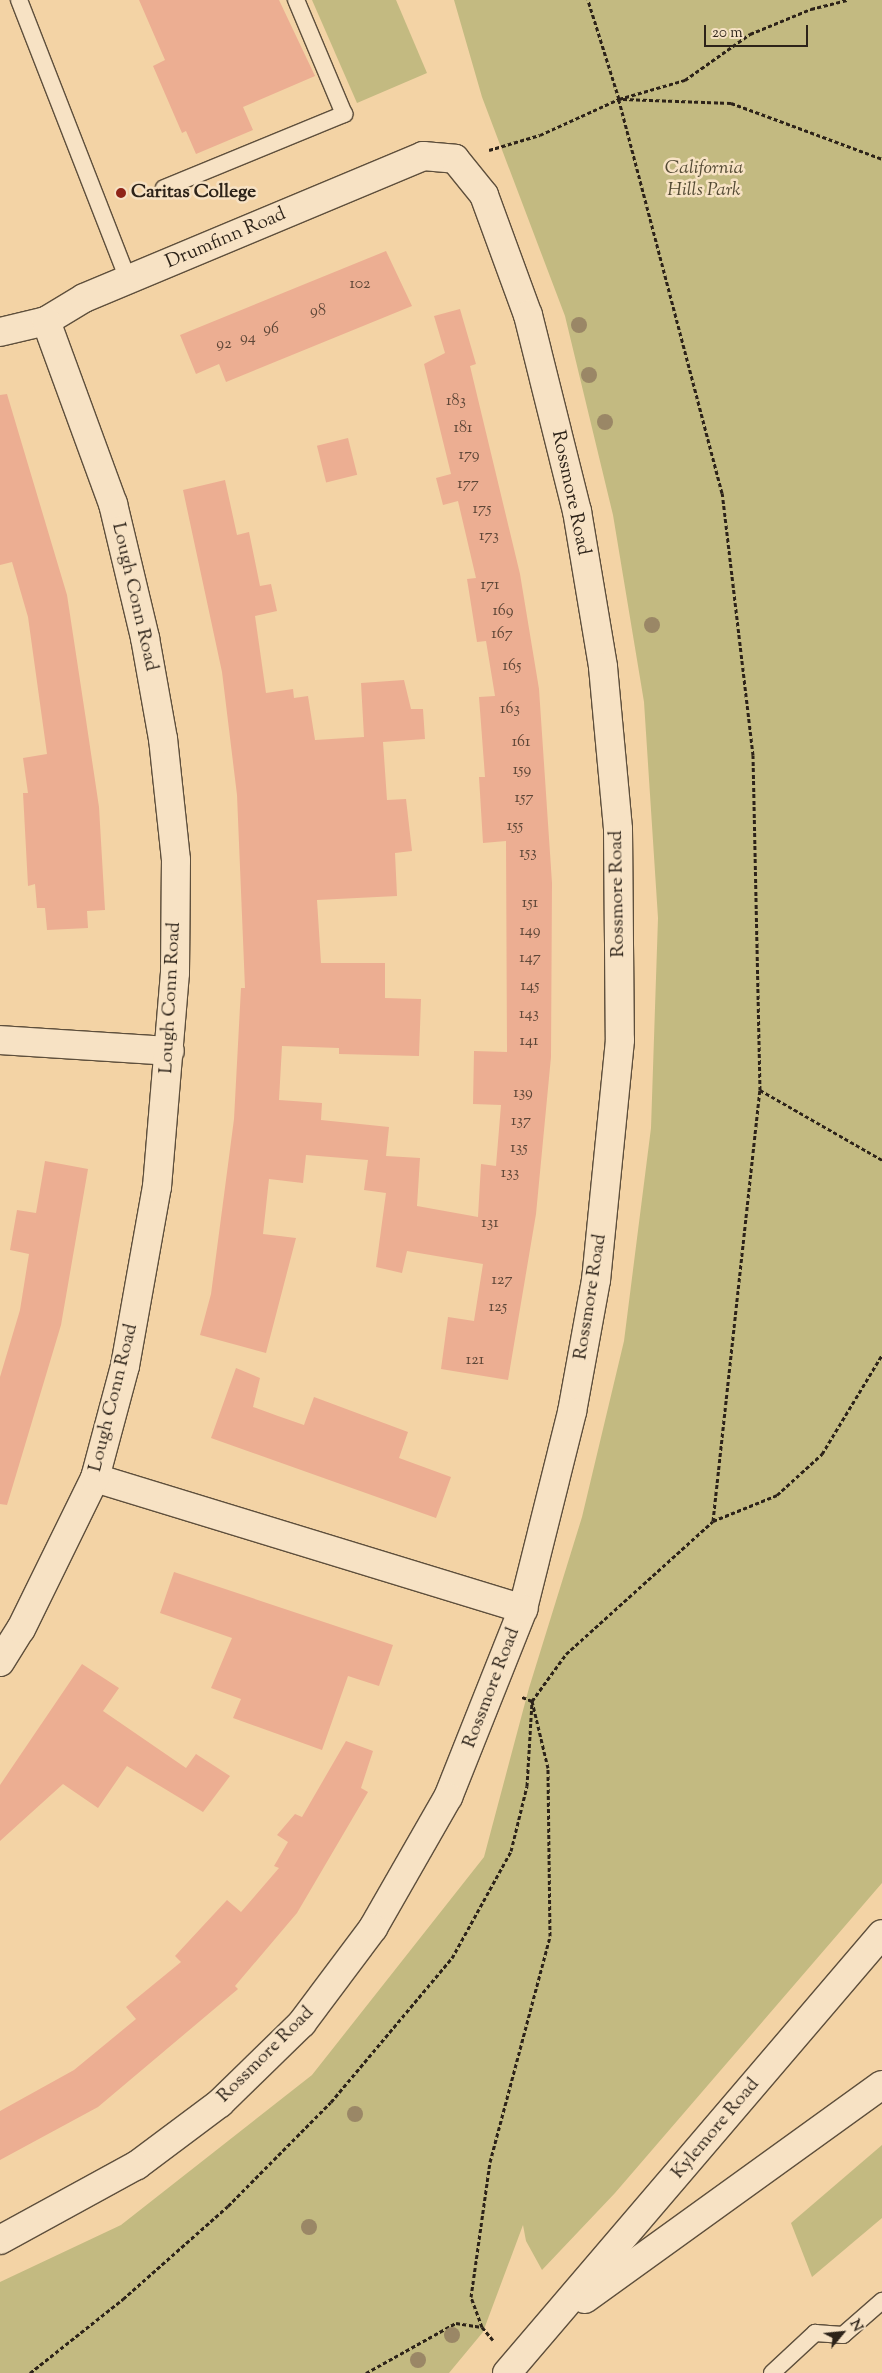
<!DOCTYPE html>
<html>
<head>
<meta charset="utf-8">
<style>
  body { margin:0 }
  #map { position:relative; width:882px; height:2373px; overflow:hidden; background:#f3d3a5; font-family:"Sorts Mill Goudy",serif }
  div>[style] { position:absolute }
  .green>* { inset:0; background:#c3ba81 }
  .building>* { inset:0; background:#ecae92; transform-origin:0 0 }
  .path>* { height:3px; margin-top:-1.5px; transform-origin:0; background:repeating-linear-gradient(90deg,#2d2319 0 4px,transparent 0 6.5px) }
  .roads { filter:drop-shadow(1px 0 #5e4f3c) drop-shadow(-1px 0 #5e4f3c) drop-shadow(0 1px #5e4f3c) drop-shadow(0 -1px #5e4f3c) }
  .service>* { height:16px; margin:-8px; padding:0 8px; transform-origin:8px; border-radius:8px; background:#f7e2c4 }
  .minor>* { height:28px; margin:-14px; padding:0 14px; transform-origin:14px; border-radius:14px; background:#f7e2c4 }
  .secondary>* { height:28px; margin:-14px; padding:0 14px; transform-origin:14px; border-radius:14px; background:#f7e2c4 }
  .trees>* { width:16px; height:16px; margin:-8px; border-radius:50%; background:#9a8766 }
  .dots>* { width:14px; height:14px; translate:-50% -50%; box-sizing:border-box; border:2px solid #f7e2c4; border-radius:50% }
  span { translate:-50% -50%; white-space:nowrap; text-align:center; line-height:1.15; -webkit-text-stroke:5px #f7e2c4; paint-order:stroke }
  .number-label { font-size:16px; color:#5d4637 }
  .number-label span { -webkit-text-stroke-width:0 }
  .park-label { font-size:19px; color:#524933; font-style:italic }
  .poi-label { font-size:19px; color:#2d2319; font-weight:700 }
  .left { translate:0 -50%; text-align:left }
  .street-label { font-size:19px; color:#2d2319 }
  .north { position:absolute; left:817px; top:2308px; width:50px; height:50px; -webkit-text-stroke:4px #f7e2c4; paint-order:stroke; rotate:62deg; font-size:14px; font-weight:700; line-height:20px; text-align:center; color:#2d2319 }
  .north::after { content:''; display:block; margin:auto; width:18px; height:22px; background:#2d2319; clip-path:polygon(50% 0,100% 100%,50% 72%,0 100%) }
  .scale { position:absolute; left:704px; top:25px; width:104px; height:22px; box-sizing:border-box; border:2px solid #2d2319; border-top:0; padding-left:6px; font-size:15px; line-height:18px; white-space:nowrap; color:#2d2319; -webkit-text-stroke:4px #f7e2c4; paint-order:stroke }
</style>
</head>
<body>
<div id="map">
  <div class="green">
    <i style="clip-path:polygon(312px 0,396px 0,427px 73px,357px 103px)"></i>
    <i style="clip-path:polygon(454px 0,882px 0,882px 1883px,615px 2193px,542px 2270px,526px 2241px,523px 2225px,483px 2332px,449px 2373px,0 2373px,0 2282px,121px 2225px,312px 2075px,484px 1857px,529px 1688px,582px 1517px,624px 1341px,651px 1128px,658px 918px,644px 702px,613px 515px,565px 316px,482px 97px)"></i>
    <i style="clip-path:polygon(882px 2145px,882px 2218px,812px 2277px,791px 2223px)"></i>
  </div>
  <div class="building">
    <i style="clip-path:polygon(139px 0,279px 0,315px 76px,243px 107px,253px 130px,196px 154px,186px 131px,182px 133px,153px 66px,165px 60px)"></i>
    <i style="clip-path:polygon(386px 251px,412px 306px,226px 382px,219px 364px,196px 374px,180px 335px)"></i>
    <i style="clip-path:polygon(460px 309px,476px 364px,470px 366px,520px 574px,539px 689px,552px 883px,551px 1057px,536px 1214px,508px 1380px,441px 1369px,448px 1317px,474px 1321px,483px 1264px,407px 1251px,402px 1273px,376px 1267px,386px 1193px,364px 1190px,368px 1160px,306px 1155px,303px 1183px,269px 1179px,263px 1234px,296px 1238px,266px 1353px,200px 1335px,211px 1294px,234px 1119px,241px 988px,245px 988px,237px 795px,222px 672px,183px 490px,225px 480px,237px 535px,249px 532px,260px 586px,271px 584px,277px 611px,255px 616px,266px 693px,293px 689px,294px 698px,308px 696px,315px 740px,364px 737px,361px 683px,404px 680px,411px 709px,423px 709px,425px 739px,383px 742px,387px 800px,406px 799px,412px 851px,395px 853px,397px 896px,317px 900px,321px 963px,385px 963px,385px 998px,421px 999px,419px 1056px,339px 1054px,339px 1048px,282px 1046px,279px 1100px,322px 1103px,321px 1120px,389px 1127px,386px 1156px,420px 1158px,417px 1206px,478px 1217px,481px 1164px,496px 1166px,501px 1105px,473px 1104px,474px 1051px,507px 1052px,506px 841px,483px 843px,479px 777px,485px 777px,479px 697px,495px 696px,486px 641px,477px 642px,467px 579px,476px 578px,458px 501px,443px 505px,436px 478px,451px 474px,424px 364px,445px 353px,434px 316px)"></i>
    <i style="clip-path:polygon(7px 394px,67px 595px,86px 720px,99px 807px,105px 910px,87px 911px,88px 928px,47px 930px,45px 908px,37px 908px,35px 884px,28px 886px,23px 793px,28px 793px,23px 758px,47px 754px,28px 617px,12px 562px,0 565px,0 395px)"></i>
    <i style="left:348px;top:438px;width:38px;height:32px;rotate:76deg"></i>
    <i style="clip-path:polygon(45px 1161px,88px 1169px,61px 1325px,7px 1505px,0 1504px,0 1377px,20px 1310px,29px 1254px,10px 1250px,17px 1210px,36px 1213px)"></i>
    <i style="clip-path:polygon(236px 1368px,260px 1378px,253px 1407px,278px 1416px,304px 1425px,314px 1397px,408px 1432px,399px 1458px,451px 1477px,436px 1518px,211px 1438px)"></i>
    <i style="clip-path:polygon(174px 1572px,393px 1645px,379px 1686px,348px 1676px,322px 1750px,233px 1718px,241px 1699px,211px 1688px,232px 1638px,160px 1613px)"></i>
    <i style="clip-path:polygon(82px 1664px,119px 1688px,103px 1711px,186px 1768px,196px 1754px,230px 1776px,203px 1812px,127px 1766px,98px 1808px,63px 1784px,0 1841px,0 1785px)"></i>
    <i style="clip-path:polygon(346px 1741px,373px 1751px,361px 1788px,368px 1792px,297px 1913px,235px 1986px,238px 1989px,98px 2107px,0 2160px,0 2111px,74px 2070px,136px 2019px,126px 2007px,181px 1962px,175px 1956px,227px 1900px,241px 1912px,279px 1868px,274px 1866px,288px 1842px,277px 1835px,295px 1814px,302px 1817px)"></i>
  </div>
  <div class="path">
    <i style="left:623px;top:99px;width:108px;rotate:2.1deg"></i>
    <i style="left:731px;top:103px;width:161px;rotate:20.3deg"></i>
    <i style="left:489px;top:150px;width:53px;rotate:-16.4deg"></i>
    <i style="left:540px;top:135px;width:87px;rotate:-24.5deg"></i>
    <i style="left:619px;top:99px;width:69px;rotate:-16.1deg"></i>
    <i style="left:685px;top:80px;width:80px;rotate:-35.3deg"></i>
    <i style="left:750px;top:34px;width:66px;rotate:-22.3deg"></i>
    <i style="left:811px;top:9px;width:38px;rotate:-14deg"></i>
    <i style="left:760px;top:1090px;width:141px;rotate:29.8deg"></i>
    <i style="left:713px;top:1521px;width:69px;rotate:-22.1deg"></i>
    <i style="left:777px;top:1495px;width:61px;rotate:-42.3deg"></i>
    <i style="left:822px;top:1454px;width:116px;rotate:-58.8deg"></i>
    <i style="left:482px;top:2327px;width:17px;rotate:50deg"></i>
    <i style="left:30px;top:2373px;width:119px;rotate:-38.5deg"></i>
    <i style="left:123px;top:2299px;width:140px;rotate:-41.5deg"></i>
    <i style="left:228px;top:2206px;width:146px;rotate:-45.3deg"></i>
    <i style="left:331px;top:2102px;width:188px;rotate:-50deg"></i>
    <i style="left:452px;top:1958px;width:122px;rotate:-61.1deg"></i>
    <i style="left:511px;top:1851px;width:67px;rotate:-76.2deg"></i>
    <i style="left:527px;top:1786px;width:85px;rotate:-86.6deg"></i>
    <i style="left:532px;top:1701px;width:11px;rotate:-158deg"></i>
    <i style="left:366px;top:2373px;width:103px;rotate:-29.1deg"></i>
    <i style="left:456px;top:2323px;width:26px;rotate:9deg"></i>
    <i style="left:482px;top:2327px;width:32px;rotate:-110deg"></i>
    <i style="left:471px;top:2297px;width:136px;rotate:-82deg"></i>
    <i style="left:490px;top:2162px;width:234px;rotate:-75.1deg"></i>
    <i style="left:550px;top:1936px;width:168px;rotate:-90.7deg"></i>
    <i style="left:548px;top:1768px;width:69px;rotate:-103.4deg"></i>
    <i style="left:532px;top:1701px;width:58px;rotate:-54.1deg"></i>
    <i style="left:566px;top:1654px;width:198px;rotate:-42.1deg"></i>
    <i style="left:713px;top:1521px;width:434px;rotate:-83.8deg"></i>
    <i style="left:760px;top:1090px;width:335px;rotate:-91.2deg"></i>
    <i style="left:753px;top:755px;width:264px;rotate:-96.7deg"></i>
    <i style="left:722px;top:493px;width:407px;rotate:-104.7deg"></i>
    <i style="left:619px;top:99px;width:104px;rotate:-107.4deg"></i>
  </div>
  <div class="roads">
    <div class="service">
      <i style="left:19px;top:0;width:300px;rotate:68.7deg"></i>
      <i style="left:164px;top:188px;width:195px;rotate:-22.3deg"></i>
      <i style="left:344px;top:114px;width:124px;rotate:-112.8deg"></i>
      <i style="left:772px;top:2373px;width:59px;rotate:-42.9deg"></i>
      <i style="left:815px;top:2333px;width:28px;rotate:4deg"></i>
      <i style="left:843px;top:2335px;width:52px;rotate:-41.1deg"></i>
    </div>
    <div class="minor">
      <i style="left:0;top:332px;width:47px;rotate:-13.4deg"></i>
      <i style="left:46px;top:321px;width:44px;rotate:-31.2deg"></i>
      <i style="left:84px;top:298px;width:368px;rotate:-22.7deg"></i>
      <i style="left:423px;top:156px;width:32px;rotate:5deg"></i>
      <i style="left:455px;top:159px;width:46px;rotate:51.1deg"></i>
      <i style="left:484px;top:195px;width:128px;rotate:69.9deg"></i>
      <i style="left:528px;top:315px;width:202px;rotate:76deg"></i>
      <i style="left:577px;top:511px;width:158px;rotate:80.5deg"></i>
      <i style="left:603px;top:667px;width:163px;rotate:84.7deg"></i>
      <i style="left:618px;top:829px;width:211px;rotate:89.5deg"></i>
      <i style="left:620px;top:1040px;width:241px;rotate:95.7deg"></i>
      <i style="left:596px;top:1280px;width:134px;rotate:100.3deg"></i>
      <i style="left:572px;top:1412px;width:203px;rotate:104deg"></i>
      <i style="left:523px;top:1609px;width:202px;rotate:111.7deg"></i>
      <i style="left:448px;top:1797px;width:151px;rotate:119.8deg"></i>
      <i style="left:373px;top:1928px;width:119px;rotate:126.8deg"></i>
      <i style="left:302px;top:2023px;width:115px;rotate:135.7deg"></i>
      <i style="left:220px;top:2103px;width:104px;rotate:143.2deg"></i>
      <i style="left:137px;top:2165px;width:156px;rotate:151.3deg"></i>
      <i style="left:0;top:1040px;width:170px;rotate:3.7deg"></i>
      <i style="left:95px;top:1478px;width:448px;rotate:17deg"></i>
      <i style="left:0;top:1662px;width:39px;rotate:-58deg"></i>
      <i style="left:21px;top:1629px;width:168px;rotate:-63.9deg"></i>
      <i style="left:95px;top:1478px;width:116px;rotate:-75deg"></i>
      <i style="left:125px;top:1366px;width:182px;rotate:-79.9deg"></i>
      <i style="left:157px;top:1187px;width:215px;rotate:-85.2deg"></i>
      <i style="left:175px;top:973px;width:113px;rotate:-89.5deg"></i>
      <i style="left:176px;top:860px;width:122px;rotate:-96.1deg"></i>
      <i style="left:163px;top:739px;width:103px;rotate:-100.1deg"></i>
      <i style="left:145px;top:638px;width:138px;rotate:-103.4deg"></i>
      <i style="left:113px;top:504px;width:195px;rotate:-110.1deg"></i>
    </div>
    <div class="secondary">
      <i style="left:585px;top:2299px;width:366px;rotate:-35.8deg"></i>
      <i style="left:507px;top:2373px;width:577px;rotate:-49.5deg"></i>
    </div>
  </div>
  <div class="trees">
    <i style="left:579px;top:325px"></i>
    <i style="left:589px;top:375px"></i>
    <i style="left:605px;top:422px"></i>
    <i style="left:652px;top:625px"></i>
    <i style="left:355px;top:2114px"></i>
    <i style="left:309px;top:2227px"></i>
    <i style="left:452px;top:2335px"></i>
    <i style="left:418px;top:2360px"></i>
  </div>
  <div class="dots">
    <i style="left:121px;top:193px;background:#8f2418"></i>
  </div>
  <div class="number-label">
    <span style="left:360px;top:285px">102</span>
    <span style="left:318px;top:312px">98</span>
    <span style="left:271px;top:330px">96</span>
    <span style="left:248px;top:339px">94</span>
    <span style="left:224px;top:345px">92</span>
    <span style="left:456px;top:402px">183</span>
    <span style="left:463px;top:429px">181</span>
    <span style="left:469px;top:456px">179</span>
    <span style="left:468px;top:485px">177</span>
    <span style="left:482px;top:510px">175</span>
    <span style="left:489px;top:537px">173</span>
    <span style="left:490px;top:586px">171</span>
    <span style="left:503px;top:612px">169</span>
    <span style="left:502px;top:635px">167</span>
    <span style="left:512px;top:667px">165</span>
    <span style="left:510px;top:710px">163</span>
    <span style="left:521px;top:743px">161</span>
    <span style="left:522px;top:771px">159</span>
    <span style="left:524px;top:799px">157</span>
    <span style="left:515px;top:827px">155</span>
    <span style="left:528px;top:854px">153</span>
    <span style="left:530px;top:904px">151</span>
    <span style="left:530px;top:932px">149</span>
    <span style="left:530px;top:959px">147</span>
    <span style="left:530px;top:987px">145</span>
    <span style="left:529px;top:1015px">143</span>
    <span style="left:529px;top:1042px">141</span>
    <span style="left:523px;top:1094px">139</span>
    <span style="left:521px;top:1122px">137</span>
    <span style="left:519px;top:1149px">135</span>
    <span style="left:510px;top:1174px">133</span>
    <span style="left:490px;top:1224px">131</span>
    <span style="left:502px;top:1281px">127</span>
    <span style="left:498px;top:1308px">125</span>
    <span style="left:475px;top:1361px">121</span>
  </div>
  <div class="park-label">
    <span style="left:704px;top:180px">California<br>Hills Park</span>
  </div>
  <div class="poi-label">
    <span class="left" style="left:131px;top:193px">Caritas College</span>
  </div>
  <div class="street-label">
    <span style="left:226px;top:239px;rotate:-23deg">Drumfinn Road</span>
    <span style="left:570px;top:493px;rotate:78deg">Rossmore Road</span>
    <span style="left:134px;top:597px;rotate:77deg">Lough Conn Road</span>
    <span style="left:618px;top:894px;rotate:-91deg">Rossmore Road</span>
    <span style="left:171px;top:998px;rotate:-87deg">Lough Conn Road</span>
    <span style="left:591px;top:1297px;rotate:-81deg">Rossmore Road</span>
    <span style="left:114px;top:1398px;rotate:-76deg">Lough Conn Road</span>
    <span style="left:492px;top:1688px;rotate:-69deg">Rossmore Road</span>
    <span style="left:266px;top:2055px;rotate:-45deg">Rossmore Road</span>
    <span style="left:716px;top:2129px;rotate:-50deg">Kylemore Road</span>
  </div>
  <div class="north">N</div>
  <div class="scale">20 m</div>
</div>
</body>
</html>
